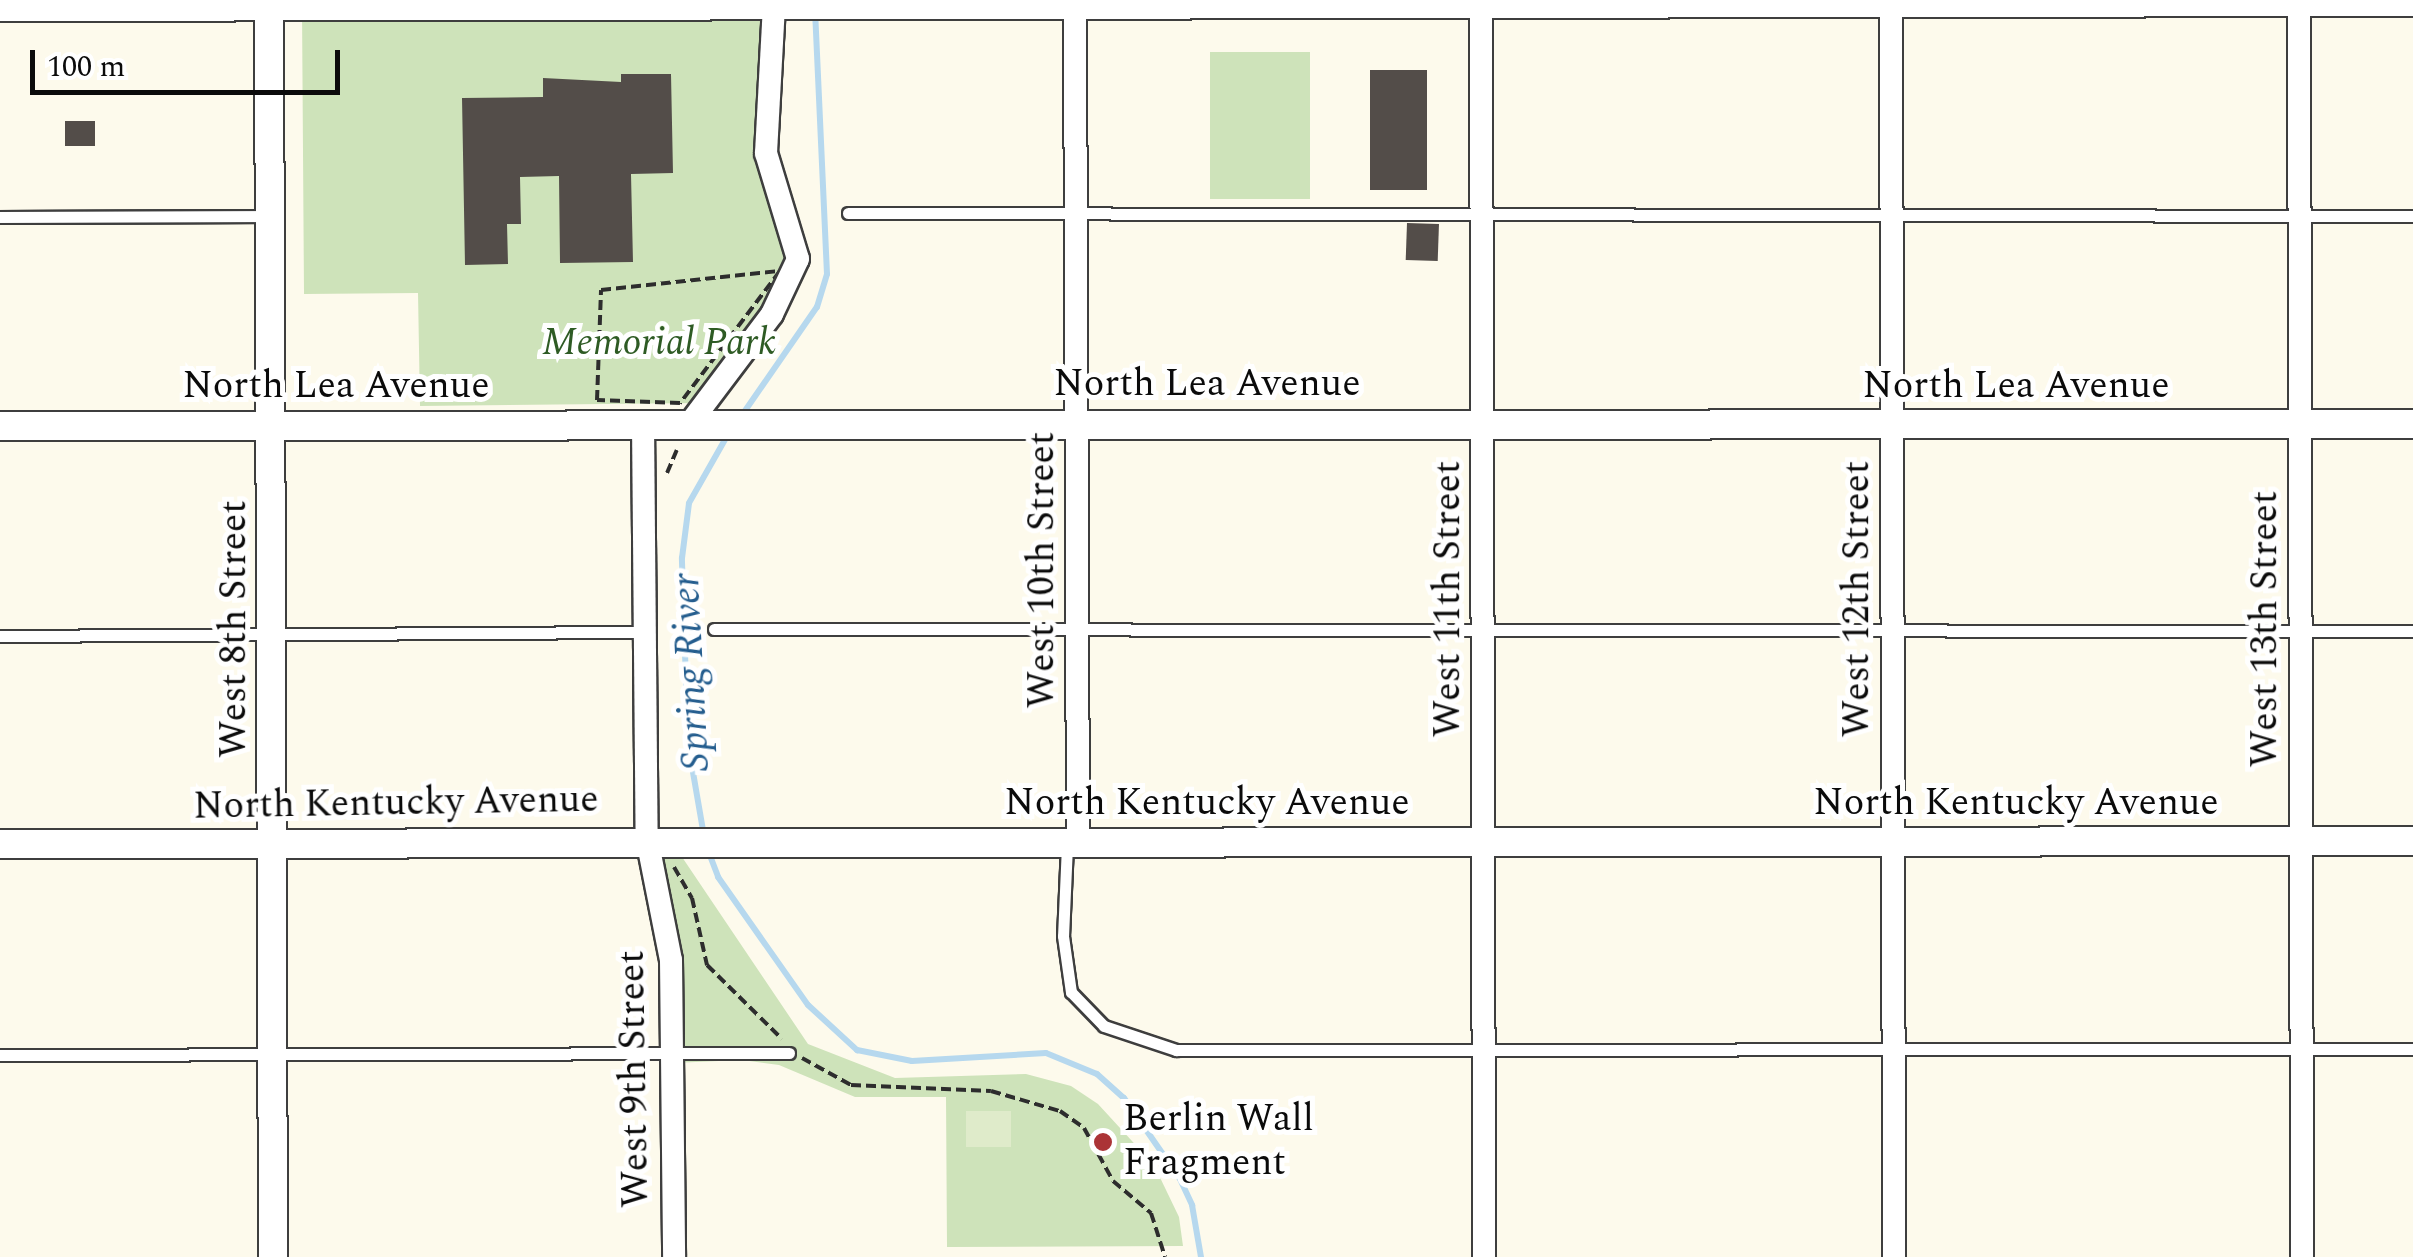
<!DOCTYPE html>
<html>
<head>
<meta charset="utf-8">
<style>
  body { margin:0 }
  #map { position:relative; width:2413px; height:1257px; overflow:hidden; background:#fdfaec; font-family:Spectral,serif }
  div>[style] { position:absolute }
  .green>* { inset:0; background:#cee3ba; transform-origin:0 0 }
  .pitch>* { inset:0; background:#dfebca; transform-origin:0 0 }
  .stream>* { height:6px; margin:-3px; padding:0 3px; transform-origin:3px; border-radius:3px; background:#b6d8ee }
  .building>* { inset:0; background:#534d49; transform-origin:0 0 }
  .path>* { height:4px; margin-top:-2px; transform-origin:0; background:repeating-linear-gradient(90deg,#2d2d2d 0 10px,transparent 0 15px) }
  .roads { filter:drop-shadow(2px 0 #3e3e3e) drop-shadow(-2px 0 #3e3e3e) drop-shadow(0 2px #3e3e3e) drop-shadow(0 -2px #3e3e3e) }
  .service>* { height:11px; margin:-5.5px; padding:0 5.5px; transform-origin:5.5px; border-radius:5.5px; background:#fff }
  .minor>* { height:22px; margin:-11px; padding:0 11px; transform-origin:11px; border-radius:11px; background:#fff }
  .tertiary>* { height:28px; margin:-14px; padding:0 14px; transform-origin:14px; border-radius:14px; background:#fff }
  .dots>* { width:28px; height:28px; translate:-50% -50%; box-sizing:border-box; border:5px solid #fff; border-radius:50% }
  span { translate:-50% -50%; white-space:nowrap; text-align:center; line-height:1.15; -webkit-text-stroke:10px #fff; paint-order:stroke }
  .park-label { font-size:38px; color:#2e5b24; font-style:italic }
  .street-label { font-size:38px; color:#0b0b0b }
  .poi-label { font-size:38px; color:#0b0b0b }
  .left { translate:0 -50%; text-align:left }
  .water-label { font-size:40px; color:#245d8e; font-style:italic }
  .scale { position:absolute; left:30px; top:50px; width:310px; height:45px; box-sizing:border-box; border:5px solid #0b0b0b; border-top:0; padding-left:12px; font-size:30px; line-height:35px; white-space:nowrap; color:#0b0b0b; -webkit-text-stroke:8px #fff; paint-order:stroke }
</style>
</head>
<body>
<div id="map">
  <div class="green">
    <i style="clip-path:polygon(774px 5px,765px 124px,798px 259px,701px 403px,420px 406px,418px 293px,304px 294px,302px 9px)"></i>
    <i style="left:1310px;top:52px;width:147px;height:100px;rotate:90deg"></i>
    <i style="clip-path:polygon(684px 839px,682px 857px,808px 1044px,895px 1078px,1026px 1074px,1071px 1086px,1098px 1104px,1154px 1165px,1179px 1217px,1183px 1246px,947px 1247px,946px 1097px,855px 1097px,779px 1065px,742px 1060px,673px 1063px,650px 863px)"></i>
  </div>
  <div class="pitch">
    <i style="left:966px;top:1111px;width:45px;height:36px"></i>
  </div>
  <div class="stream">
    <i style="left:740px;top:418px;width:135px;rotate:-55.3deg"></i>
    <i style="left:817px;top:307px;width:34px;rotate:-73deg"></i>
    <i style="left:827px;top:274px;width:263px;rotate:-92.6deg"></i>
    <i style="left:704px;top:836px;width:94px;rotate:-99.8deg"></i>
    <i style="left:688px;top:743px;width:185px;rotate:-91.9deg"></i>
    <i style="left:682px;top:558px;width:55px;rotate:-82.7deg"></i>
    <i style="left:689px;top:503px;width:77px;rotate:-60.4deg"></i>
    <i style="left:709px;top:853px;width:26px;rotate:69deg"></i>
    <i style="left:718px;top:877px;width:156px;rotate:54.9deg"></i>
    <i style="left:808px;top:1005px;width:67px;rotate:42.6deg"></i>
    <i style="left:857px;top:1050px;width:56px;rotate:11.3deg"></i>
    <i style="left:912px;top:1061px;width:134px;rotate:-3.4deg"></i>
    <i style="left:1046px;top:1053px;width:55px;rotate:22.4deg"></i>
    <i style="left:1097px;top:1074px;width:36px;rotate:42deg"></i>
    <i style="left:1124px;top:1098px;width:98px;rotate:55.3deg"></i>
    <i style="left:1180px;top:1179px;width:29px;rotate:65deg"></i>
    <i style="left:1192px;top:1205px;width:53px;rotate:80.2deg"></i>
  </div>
  <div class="building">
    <i style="left:1370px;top:70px;width:57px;height:120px"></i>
    <i style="clip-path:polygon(621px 74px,671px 74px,673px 173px,631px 174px,633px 262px,560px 263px,559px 176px,520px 177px,521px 224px,507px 224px,508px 264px,465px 265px,462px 98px,543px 97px,543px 78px,621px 82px)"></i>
    <i style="left:65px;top:121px;width:30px;height:25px"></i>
    <i style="left:1407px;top:223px;width:32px;height:37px;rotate:2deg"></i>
  </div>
  <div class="path">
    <i style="left:780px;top:271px;width:166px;rotate:127.1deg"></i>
    <i style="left:680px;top:403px;width:83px;rotate:-177.9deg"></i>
    <i style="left:597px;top:400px;width:110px;rotate:-87.9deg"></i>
    <i style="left:601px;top:290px;width:180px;rotate:-6.1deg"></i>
    <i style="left:667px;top:473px;width:25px;rotate:-67deg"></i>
    <i style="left:674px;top:867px;width:36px;rotate:60deg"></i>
    <i style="left:692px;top:898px;width:69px;rotate:77.4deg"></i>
    <i style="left:707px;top:965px;width:105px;rotate:44.6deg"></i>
    <i style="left:802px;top:1058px;width:56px;rotate:28.9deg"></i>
    <i style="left:851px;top:1085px;width:140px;rotate:2.5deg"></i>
    <i style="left:991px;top:1091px;width:72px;rotate:16.2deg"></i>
    <i style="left:1060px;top:1111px;width:29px;rotate:35deg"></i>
    <i style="left:1084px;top:1128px;width:60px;rotate:61.3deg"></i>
    <i style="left:1113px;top:1181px;width:50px;rotate:40.1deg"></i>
    <i style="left:1151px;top:1213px;width:46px;rotate:72.3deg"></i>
  </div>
  <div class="roads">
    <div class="service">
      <i style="left:848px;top:213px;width:1565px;rotate:0.11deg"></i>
      <i style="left:0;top:217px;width:271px;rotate:-0.2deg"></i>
      <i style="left:714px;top:629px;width:1699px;rotate:0.07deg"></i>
      <i style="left:0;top:636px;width:645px;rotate:-0.36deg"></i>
      <i style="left:1067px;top:845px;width:91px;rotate:92.5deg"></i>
      <i style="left:1063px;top:936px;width:57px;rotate:81.9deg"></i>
      <i style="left:1071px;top:992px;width:47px;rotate:45.9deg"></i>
      <i style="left:1104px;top:1026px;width:76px;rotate:18.4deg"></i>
      <i style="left:1176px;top:1050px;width:1237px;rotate:-0.05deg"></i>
      <i style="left:0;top:1055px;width:789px;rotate:-0.15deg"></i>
    </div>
    <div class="minor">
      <i style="left:1075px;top:0;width:841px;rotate:89.8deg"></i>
      <i style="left:1481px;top:0;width:1257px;rotate:89.86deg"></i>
      <i style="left:1891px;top:0;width:1257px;rotate:89.86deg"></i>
      <i style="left:2299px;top:0;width:1257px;rotate:89.86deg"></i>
      <i style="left:0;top:10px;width:2413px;rotate:-0.12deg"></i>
      <i style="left:643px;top:422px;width:417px;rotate:89.5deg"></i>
      <i style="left:647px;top:839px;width:123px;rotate:78.8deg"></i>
      <i style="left:671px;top:960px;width:297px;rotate:89.4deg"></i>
      <i style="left:690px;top:423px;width:136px;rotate:-53deg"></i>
      <i style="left:772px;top:314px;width:61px;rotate:-64.7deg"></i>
      <i style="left:798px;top:259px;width:111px;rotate:-106.8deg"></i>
      <i style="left:766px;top:153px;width:148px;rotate:-86.9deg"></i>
    </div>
    <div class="tertiary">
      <i style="left:269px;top:0;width:1257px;rotate:89.82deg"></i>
      <i style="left:0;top:426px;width:2413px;rotate:-0.05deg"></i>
      <i style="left:0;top:844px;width:2413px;rotate:-0.07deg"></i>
    </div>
  </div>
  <div class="dots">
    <i style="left:1103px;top:1142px;background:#ab3436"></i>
  </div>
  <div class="park-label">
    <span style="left:659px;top:344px">Memorial Park</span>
  </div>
  <div class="street-label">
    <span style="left:1207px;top:385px">North Lea Avenue</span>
    <span style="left:336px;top:387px">North Lea Avenue</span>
    <span style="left:2016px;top:387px">North Lea Avenue</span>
    <span style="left:1043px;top:570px;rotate:-90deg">West 10th Street</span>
    <span style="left:1449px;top:599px;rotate:-90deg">West 11th Street</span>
    <span style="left:1858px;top:599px;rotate:-90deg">West 12th Street</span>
    <span style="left:235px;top:629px;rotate:-90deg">West 8th Street</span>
    <span style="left:2266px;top:629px;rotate:-90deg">West 13th Street</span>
    <span style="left:396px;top:804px;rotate:-1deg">North Kentucky Avenue</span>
    <span style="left:1207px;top:804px">North Kentucky Avenue</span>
    <span style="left:2016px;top:804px">North Kentucky Avenue</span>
    <span style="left:635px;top:1079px;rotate:-91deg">West 9th Street</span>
  </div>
  <div class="poi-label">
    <span class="left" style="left:1123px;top:1142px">Berlin Wall<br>Fragment</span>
  </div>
  <div class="water-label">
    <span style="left:692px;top:672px;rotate:-93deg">Spring River</span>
  </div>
  <div class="scale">100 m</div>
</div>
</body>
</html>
